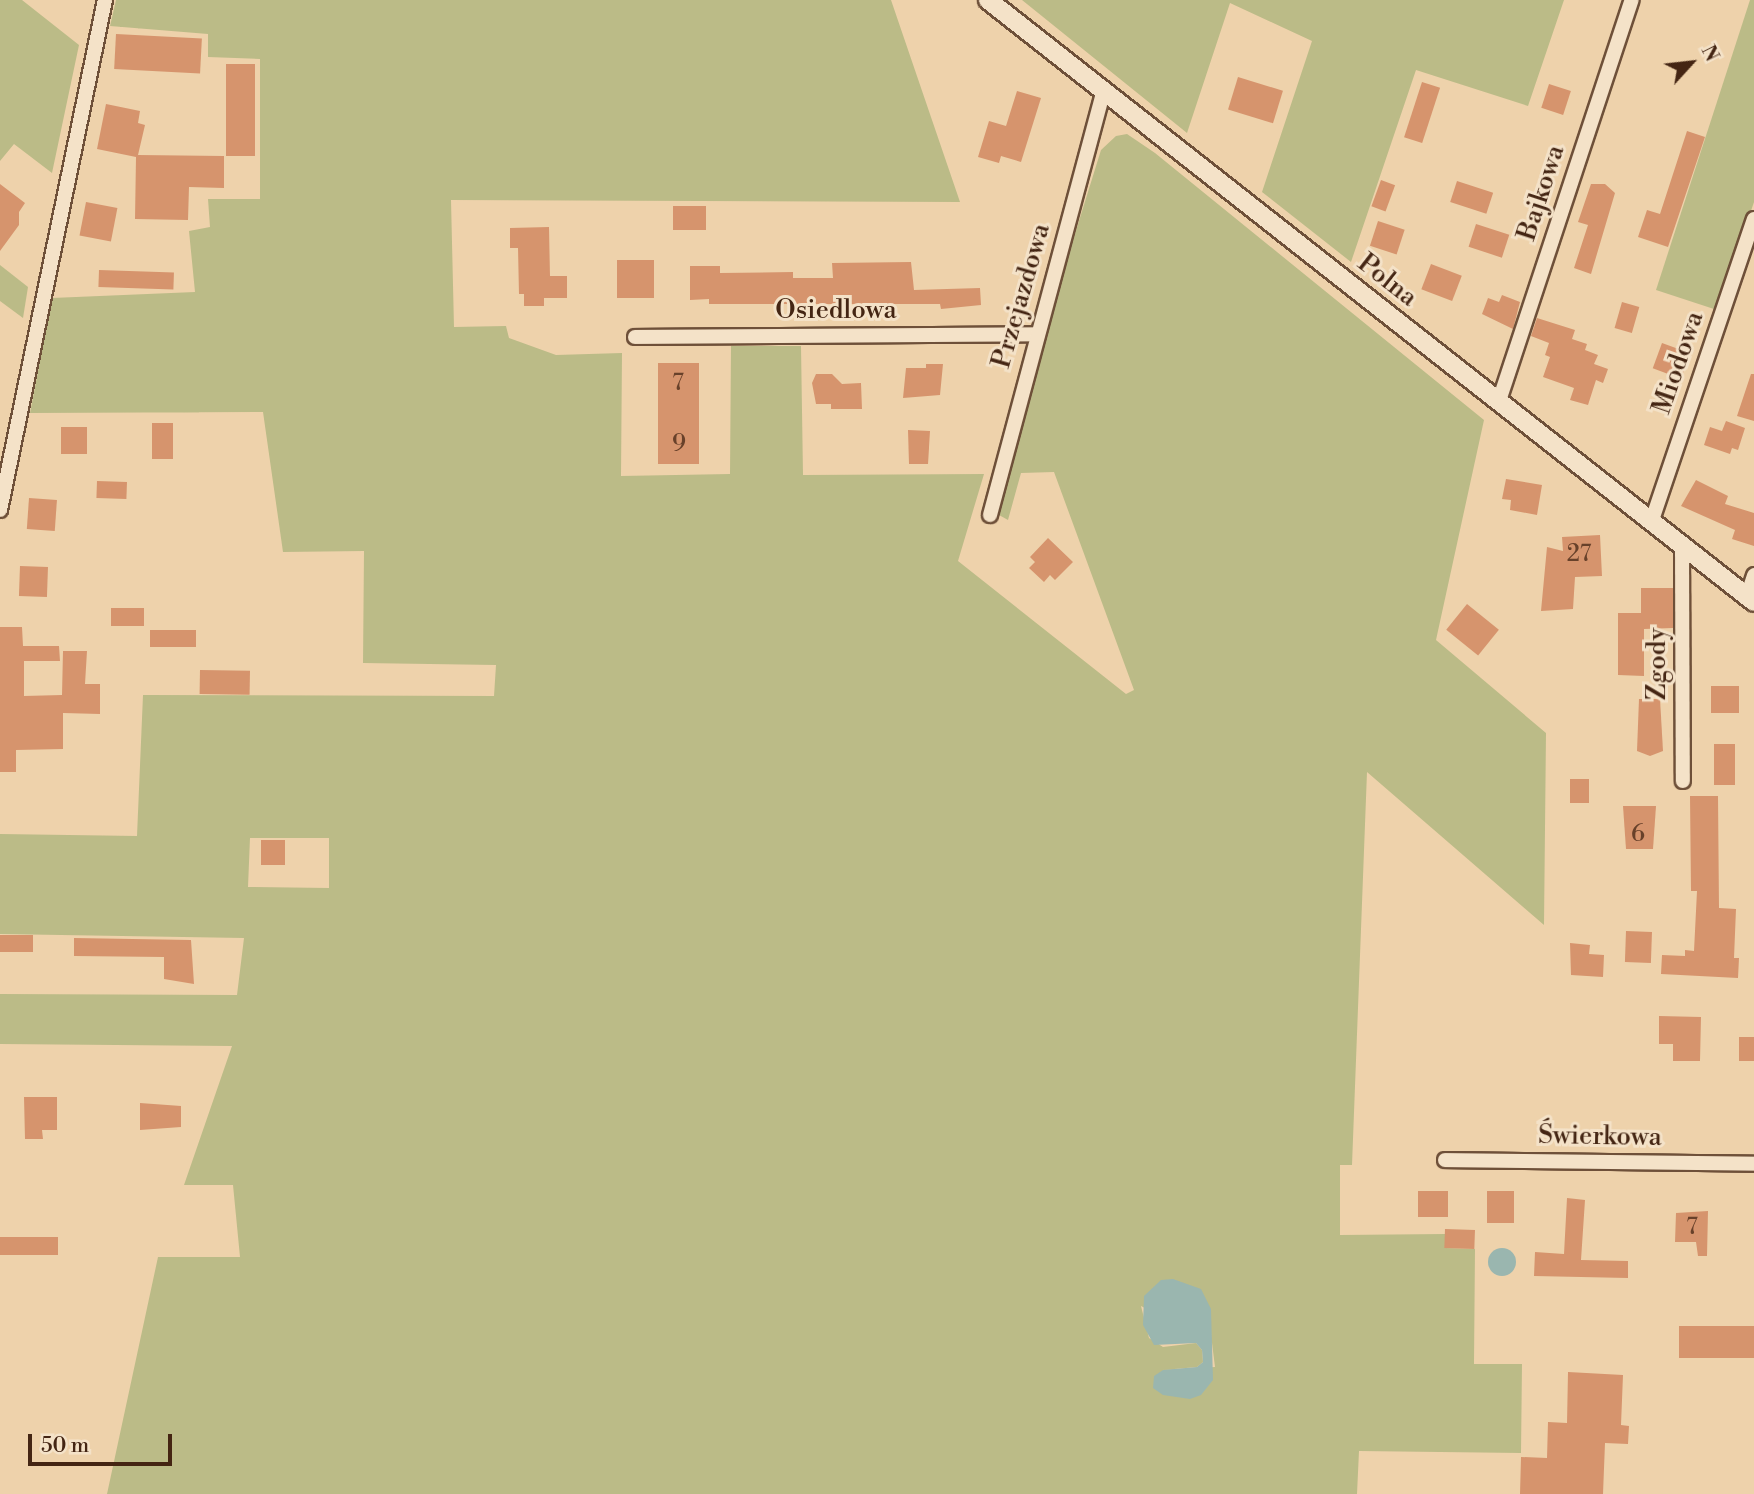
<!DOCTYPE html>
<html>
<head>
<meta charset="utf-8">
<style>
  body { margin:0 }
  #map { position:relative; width:1754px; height:1494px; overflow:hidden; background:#eed2ab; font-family:"Libre Bodoni",serif }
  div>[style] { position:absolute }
  .green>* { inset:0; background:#bbbb87 }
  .water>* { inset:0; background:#9ab6af }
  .round { border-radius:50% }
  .building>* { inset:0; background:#d6946d; transform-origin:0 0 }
  .roads { filter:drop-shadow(2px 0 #6e5039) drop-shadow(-2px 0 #6e5039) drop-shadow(0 2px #6e5039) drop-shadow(0 -2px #6e5039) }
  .minor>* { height:14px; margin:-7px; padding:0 7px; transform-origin:7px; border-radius:7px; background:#f4e2c8 }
  .tertiary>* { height:18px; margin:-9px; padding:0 9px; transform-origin:9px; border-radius:9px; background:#f4e2c8 }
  span { translate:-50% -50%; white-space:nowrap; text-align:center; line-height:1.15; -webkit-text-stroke:6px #f4e2c8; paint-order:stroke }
  .number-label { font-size:23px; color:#68412a }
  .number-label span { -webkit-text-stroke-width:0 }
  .street-label { font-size:26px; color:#442513 }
  .north { position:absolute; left:1656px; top:28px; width:70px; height:70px; -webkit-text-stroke:5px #f4e2c8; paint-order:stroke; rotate:63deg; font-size:19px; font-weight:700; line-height:28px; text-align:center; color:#442513 }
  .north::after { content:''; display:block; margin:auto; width:24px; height:32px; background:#442513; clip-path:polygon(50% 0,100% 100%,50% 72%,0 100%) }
  .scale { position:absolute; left:28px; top:1434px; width:144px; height:32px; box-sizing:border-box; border:4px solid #442513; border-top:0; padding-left:9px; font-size:21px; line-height:24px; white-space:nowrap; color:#442513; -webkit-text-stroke:5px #f4e2c8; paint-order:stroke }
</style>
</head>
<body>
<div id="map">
  <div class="green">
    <i style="clip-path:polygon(0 0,22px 0,79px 45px,52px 173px,14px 144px,0 161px)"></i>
    <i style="clip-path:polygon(evenodd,116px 0,891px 0,960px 202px,451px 200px,454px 327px,506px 326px,509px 338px,556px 355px,622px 353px,621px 476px,730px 474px,731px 346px,801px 346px,803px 475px,984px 474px,958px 561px,1126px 694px,1134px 690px,1054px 472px,1021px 473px,1008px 520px,999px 515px,1025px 395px,1101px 150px,1116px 136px,1127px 134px,1155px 153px,1484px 420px,1436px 640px,1546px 733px,1544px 925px,1367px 772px,1352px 1165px,1340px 1165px,1340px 1235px,1445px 1234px,1446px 1248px,1475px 1249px,1474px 1364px,1522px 1364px,1521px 1453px,1359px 1451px,1357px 1494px,107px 1494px,158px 1257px,240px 1257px,233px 1185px,184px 1185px,232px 1046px,0 1044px,0 994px,237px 995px,244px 938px,0 934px,0 834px,137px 836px,143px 695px,494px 696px,496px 665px,363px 663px,364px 551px,283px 552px,263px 412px,30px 413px,52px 298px,195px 292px,189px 231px,210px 227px,208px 199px,260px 199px,260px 59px,208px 57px,208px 34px,110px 26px,116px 0,250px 838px,329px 838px,329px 888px,248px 887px,250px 838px,116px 0,1141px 1306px,1212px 1343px,1215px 1367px,1163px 1370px,1197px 1367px,1203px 1362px,1202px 1350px,1196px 1343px,1163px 1347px,1149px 1338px,1141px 1306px)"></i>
    <i style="clip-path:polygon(1022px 0,1564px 0,1528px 106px,1416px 70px,1351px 262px,1262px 192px,1312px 41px,1230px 3px,1187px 133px)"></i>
    <i style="clip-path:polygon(1750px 0,1754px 0,1754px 202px,1717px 310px,1656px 290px)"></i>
    <i style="clip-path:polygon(0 265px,28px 287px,23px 318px,0 301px)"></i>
  </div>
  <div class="water">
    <i class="round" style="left:1488px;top:1248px;width:28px;height:28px"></i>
    <i style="clip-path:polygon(1173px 1279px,1201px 1289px,1211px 1309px,1213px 1380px,1201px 1395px,1190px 1399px,1163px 1395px,1153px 1388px,1154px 1376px,1163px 1370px,1197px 1367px,1203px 1362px,1202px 1350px,1196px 1343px,1154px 1345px,1143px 1325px,1144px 1296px,1161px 1280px)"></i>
  </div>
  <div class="building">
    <i style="left:116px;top:34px;width:86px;height:35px;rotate:3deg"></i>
    <i style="left:226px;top:64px;width:29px;height:92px"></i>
    <i style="left:1238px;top:77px;width:47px;height:34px;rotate:17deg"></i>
    <i style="left:1422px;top:82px;width:19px;height:58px;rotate:18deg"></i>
    <i style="left:1549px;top:84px;width:23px;height:25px;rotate:18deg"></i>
    <i style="clip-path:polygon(1017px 91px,1041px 98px,1021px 162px,1001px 156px,999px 163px,978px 157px,989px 121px,1006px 126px)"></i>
    <i style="clip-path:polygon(106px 104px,140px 111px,138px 123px,145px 125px,138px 155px,224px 156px,224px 188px,189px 187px,188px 220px,135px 219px,136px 157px,97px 149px)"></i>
    <i style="clip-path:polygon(1687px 131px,1705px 137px,1668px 247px,1638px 237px,1647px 210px,1660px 214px)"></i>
    <i style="left:1381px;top:180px;width:15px;height:28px;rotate:20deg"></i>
    <i style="left:1457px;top:181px;width:38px;height:22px;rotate:18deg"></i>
    <i style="clip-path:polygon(0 184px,25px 203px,19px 212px,19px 225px,0 251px)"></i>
    <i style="clip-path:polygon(1591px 184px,1605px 184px,1615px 193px,1591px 274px,1574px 268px,1588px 225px,1578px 222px)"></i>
    <i style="left:86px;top:202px;width:32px;height:34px;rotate:11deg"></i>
    <i style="left:673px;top:206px;width:33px;height:24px"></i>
    <i style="left:1378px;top:221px;width:28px;height:26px;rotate:18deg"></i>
    <i style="left:1476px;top:224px;width:35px;height:24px;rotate:18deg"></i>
    <i style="clip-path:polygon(549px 227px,550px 276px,567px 276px,567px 298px,544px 298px,544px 306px,524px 306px,524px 294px,519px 294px,518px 248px,510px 248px,510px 228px)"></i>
    <i style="left:654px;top:260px;width:38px;height:37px;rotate:90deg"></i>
    <i style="clip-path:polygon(911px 262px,914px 290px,980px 288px,981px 305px,941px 309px,940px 304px,709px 304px,709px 299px,690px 300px,690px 266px,720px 266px,720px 273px,793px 272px,793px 278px,833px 278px,832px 263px)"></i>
    <i style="left:1431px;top:264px;width:33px;height:27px;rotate:21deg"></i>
    <i style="left:99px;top:270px;width:75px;height:17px;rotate:2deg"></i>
    <i style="clip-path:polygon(1502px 295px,1520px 302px,1513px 329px,1482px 314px,1488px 298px,1499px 302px)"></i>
    <i style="left:1622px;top:302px;width:18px;height:27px;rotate:16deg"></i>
    <i style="clip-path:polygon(1537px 318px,1575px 330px,1572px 339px,1587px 344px,1585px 350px,1598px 355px,1594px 364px,1608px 369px,1603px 383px,1596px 380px,1588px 405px,1570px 400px,1574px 388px,1543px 377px,1550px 357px,1545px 355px,1549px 343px,1531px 336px)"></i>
    <i style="left:1662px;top:343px;width:30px;height:27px;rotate:20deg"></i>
    <i style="left:658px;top:363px;width:41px;height:101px"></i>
    <i style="clip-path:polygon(926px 364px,943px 364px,940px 395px,903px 398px,906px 368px,926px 368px)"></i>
    <i style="clip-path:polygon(816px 374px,832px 374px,842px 384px,861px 383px,862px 409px,831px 409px,831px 404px,816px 404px,812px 383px)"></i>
    <i style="clip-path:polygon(1751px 374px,1754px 374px,1754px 421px,1737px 416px)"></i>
    <i style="clip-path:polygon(1726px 421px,1745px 428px,1738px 450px,1732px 448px,1730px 454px,1704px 445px,1710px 427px,1722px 431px)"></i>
    <i style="left:152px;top:423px;width:21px;height:36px"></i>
    <i style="left:61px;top:427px;width:26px;height:27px"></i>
    <i style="clip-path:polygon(908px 430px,930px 431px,928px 464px,909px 464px)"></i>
    <i style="clip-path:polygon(1506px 479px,1542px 485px,1537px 515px,1510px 510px,1511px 500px,1502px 499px)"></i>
    <i style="clip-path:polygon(1696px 480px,1728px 496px,1725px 504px,1754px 513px,1754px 546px,1732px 539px,1735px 530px,1681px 506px)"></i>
    <i style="left:97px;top:481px;width:30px;height:17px;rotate:2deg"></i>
    <i style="left:29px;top:498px;width:28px;height:31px;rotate:4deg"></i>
    <i style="clip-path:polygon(1600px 535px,1602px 576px,1575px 577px,1573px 609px,1541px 611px,1547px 547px,1563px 551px,1562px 537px)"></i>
    <i style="clip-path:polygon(1048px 538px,1073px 562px,1055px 580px,1050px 575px,1044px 582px,1029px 568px,1035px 562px,1030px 557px)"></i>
    <i style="left:20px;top:566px;width:28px;height:30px;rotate:2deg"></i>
    <i style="clip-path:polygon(1641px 588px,1673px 588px,1673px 628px,1644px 629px,1644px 676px,1618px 675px,1618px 613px,1641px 613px)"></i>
    <i style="left:1467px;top:604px;width:41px;height:33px;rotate:39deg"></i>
    <i style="left:144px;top:608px;width:18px;height:33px;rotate:90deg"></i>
    <i style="clip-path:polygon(0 627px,22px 627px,23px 646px,59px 646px,60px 661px,24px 661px,24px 696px,62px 695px,63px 651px,87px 651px,85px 684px,100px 684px,100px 714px,63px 713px,63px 749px,16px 750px,16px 772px,0 772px)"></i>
    <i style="left:150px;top:630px;width:46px;height:17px"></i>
    <i style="left:200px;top:670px;width:50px;height:24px;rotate:1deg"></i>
    <i style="left:1739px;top:686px;width:27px;height:28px;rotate:90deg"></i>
    <i style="clip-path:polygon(1639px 699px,1660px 699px,1663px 751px,1650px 756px,1637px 751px)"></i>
    <i style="left:1714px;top:744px;width:21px;height:41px"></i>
    <i style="left:1570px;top:779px;width:19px;height:24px"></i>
    <i style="clip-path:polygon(1690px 796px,1718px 796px,1719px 908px,1736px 909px,1734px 958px,1739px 958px,1738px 978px,1661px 974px,1662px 955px,1685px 956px,1685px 950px,1694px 951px,1697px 891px,1691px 891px)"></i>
    <i style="clip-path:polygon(1623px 806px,1656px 806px,1653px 849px,1626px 849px)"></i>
    <i style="left:261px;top:840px;width:24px;height:25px"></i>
    <i style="left:1626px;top:931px;width:26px;height:31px;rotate:2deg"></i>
    <i style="left:0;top:935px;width:33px;height:17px"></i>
    <i style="clip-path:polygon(74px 938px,191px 940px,194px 984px,164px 979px,164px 957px,74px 956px)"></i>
    <i style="clip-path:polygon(1570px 943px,1590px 945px,1589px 954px,1604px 955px,1603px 977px,1571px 975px)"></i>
    <i style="clip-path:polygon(1659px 1016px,1701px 1017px,1700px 1061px,1673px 1061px,1673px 1044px,1659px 1044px)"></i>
    <i style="left:1754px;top:1037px;width:24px;height:15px;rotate:90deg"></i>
    <i style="clip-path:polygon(24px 1097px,57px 1097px,57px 1130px,42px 1130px,43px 1139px,25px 1139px)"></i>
    <i style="clip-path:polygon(140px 1103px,181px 1106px,181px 1127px,140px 1130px)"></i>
    <i style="left:1418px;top:1191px;width:30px;height:26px"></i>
    <i style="left:1487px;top:1191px;width:27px;height:32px"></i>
    <i style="clip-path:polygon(1567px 1198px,1585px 1200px,1581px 1260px,1628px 1261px,1628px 1278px,1534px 1276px,1535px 1252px,1564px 1254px)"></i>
    <i style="clip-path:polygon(1708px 1211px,1707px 1256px,1698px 1256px,1696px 1242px,1675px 1242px,1676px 1213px)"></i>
    <i style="left:1445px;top:1229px;width:30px;height:19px;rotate:2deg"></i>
    <i style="left:0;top:1237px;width:58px;height:18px"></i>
    <i style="left:1754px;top:1326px;width:32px;height:75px;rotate:90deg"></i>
    <i style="clip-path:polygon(1568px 1372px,1623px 1375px,1621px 1425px,1629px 1426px,1628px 1444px,1605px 1443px,1603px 1494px,1520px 1494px,1521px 1457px,1547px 1458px,1548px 1422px,1567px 1423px)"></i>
  </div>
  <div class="roads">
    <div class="minor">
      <i style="left:635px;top:337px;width:402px;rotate:-0.4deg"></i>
      <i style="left:1499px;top:401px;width:422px;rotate:-71.7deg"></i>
      <i style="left:0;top:510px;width:521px;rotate:-78.37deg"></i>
      <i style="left:990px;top:515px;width:438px;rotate:-75deg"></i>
      <i style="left:1651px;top:523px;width:321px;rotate:-71.3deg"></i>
      <i style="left:1682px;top:547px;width:234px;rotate:89.8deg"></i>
      <i style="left:1747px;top:597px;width:23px;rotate:-72deg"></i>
      <i style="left:1445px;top:1160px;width:309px;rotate:0.7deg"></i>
    </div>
    <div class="tertiary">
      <i style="left:988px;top:0;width:974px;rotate:38.16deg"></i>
    </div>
  </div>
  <div class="number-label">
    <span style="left:678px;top:383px">7</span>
    <span style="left:679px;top:444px">9</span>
    <span style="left:1579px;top:554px">27</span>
    <span style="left:1638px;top:834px">6</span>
    <span style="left:1692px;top:1227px">7</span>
  </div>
  <div class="street-label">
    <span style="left:1542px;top:193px;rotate:-72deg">Bajkowa</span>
    <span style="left:1387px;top:281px;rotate:38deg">Polna</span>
    <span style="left:1022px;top:296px;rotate:-74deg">Przejazdowa</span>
    <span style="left:836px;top:311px">Osiedlowa</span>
    <span style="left:1679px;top:363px;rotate:-71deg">Miodowa</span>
    <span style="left:1658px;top:664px;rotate:-90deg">Zgody</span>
    <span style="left:1600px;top:1137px;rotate:1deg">Świerkowa</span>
  </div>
  <div class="north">N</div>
  <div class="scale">50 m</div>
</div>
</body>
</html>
